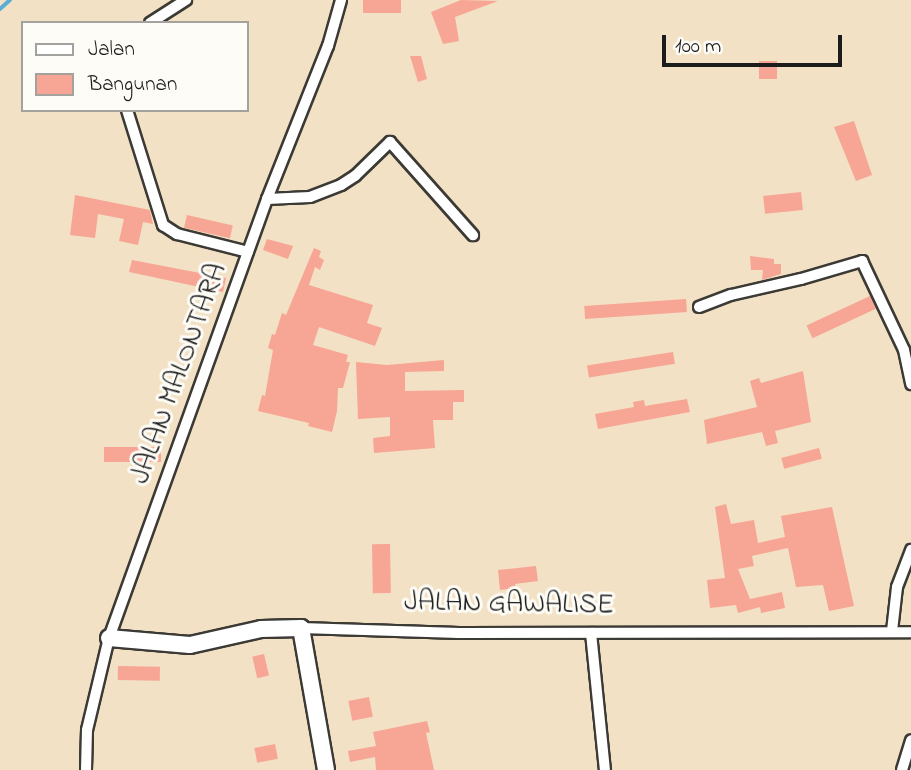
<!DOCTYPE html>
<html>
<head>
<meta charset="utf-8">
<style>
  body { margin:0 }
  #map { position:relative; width:911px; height:770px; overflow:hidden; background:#f2e1c4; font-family:"Indie Flower",sans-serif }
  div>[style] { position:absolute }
  .stream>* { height:3.5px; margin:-1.75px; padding:0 1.75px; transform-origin:1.75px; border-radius:1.75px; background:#5aaed6 }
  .building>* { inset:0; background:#f7a594; transform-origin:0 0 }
  .roads { filter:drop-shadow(2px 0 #3c3a35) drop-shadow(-2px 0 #3c3a35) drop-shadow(0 2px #3c3a35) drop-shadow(0 -2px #3c3a35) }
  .street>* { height:10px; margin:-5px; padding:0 5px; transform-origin:5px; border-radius:5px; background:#fff }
  .secondary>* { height:16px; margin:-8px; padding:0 8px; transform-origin:8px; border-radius:8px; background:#fff }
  span { translate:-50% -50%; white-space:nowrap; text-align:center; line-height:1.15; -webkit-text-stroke:6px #fdfcf7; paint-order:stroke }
  .street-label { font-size:28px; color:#1c1c1c }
  .legend { position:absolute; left:21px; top:21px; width:228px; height:91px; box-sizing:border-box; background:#fdfcf7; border:2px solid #a3a29f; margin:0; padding:9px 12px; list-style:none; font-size:21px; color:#1c1c1c }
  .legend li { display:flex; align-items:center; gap:14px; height:35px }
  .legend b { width:35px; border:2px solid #a3a29f }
  .scale { position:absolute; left:662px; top:35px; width:180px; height:32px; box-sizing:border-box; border:4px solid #1c1c1c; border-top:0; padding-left:9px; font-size:21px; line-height:24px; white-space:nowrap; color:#1c1c1c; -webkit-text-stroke:5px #fdfcf7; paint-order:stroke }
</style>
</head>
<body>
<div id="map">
  <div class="stream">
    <i style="left:0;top:9px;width:13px;rotate:-42deg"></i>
  </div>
  <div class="building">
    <i style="left:363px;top:0;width:38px;height:13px"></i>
    <i style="clip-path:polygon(461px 0,498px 1px,455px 17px,459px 41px,443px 44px,431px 12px)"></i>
    <i style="clip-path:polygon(410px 56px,421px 56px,427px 79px,418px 82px)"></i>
    <i style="left:759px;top:61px;width:18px;height:18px"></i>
    <i style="clip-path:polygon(854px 121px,872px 175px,856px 181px,834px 127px)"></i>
    <i style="left:801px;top:192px;width:18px;height:38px;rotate:84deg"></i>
    <i style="clip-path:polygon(75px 195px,150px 210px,153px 224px,143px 222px,138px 245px,119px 241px,124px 219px,98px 214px,95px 238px,70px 235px)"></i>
    <i style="left:187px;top:215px;width:47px;height:13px;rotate:13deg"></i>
    <i style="clip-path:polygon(267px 239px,293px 246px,288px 259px,263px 250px)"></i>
    <i style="clip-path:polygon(314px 248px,321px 251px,319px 257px,324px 260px,320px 270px,315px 267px,309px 285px,373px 305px,367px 323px,382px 328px,375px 346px,319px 327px,313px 345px,348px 355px,346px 362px,350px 362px,343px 388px,338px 388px,337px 411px,332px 432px,308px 426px,309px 423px,258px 411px,262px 395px,265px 396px,273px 350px,268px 348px,272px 334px,275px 335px,282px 313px,286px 315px)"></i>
    <i style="clip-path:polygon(750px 256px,774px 259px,774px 264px,781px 264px,781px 274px,762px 280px,763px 270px,751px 270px)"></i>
    <i style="clip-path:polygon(132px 260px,226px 278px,223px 292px,129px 272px)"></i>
    <i style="left:870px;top:296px;width:14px;height:70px;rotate:65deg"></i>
    <i style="left:686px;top:299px;width:13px;height:102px;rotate:86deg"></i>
    <i style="left:673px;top:352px;width:12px;height:87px;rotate:81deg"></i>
    <i style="clip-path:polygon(444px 360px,444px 371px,405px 372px,405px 391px,464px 390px,464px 402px,453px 402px,453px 420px,433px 420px,435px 448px,374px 453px,373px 438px,390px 436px,390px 417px,358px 419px,356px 362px,387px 365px)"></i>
    <i style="clip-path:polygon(803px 371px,811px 422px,775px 431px,778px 443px,766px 446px,762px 432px,707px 444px,704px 420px,757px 407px,750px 381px,759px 378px,761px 383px)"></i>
    <i style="clip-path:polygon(687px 399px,690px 412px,598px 429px,595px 414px,634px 407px,633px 402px,644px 400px,645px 406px)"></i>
    <i style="left:104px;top:447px;width:57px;height:15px"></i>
    <i style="left:819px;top:448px;width:11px;height:39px;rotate:75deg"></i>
    <i style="clip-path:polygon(726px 504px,731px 524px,754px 520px,758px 543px,785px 537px,781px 516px,832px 507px,854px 606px,829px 611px,823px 585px,796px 587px,788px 548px,752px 556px,754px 566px,738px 569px,750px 599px,782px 592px,785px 608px,761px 613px,760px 607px,738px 613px,736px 605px,710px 608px,707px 580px,725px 578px,715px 507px)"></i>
    <i style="left:390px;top:544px;width:49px;height:18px;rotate:89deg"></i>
    <i style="clip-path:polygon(536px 566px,538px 581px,515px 584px,516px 588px,500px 590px,498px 570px)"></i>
    <i style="left:264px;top:654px;width:22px;height:12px;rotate:77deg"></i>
    <i style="left:118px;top:666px;width:42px;height:14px;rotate:1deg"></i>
    <i style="left:369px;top:697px;width:20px;height:21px;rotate:79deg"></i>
    <i style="clip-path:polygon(427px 721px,430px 732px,426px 733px,434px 770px,376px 770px,375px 757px,350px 762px,348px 751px,376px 746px,373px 732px)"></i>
    <i style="left:275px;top:744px;width:15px;height:21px;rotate:79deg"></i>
  </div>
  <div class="roads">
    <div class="street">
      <i style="left:150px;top:23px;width:43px;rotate:-32.6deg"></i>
      <i style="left:127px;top:110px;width:121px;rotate:72.6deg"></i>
      <i style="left:163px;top:225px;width:17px;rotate:33deg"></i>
      <i style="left:177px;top:234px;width:73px;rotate:14.2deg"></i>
      <i style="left:267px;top:199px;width:43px;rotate:-2.7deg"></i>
      <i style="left:310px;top:197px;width:33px;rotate:-21deg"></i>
      <i style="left:341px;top:185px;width:17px;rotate:-33deg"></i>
      <i style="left:355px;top:176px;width:49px;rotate:-44.2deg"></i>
      <i style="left:390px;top:142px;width:125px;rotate:48.3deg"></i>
      <i style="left:699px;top:307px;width:34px;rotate:-21deg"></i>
      <i style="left:731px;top:295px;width:72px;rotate:-12.9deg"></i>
      <i style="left:801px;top:279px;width:64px;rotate:-16.4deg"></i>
      <i style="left:862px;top:261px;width:98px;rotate:64.7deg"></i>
      <i style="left:904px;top:350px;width:35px;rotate:78deg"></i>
      <i style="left:301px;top:628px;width:158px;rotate:1.8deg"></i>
      <i style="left:459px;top:633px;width:452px;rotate:-0.1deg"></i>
      <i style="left:892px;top:631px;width:44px;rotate:-83.5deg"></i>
      <i style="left:897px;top:587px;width:40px;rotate:-69deg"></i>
      <i style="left:591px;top:633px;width:138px;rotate:84.2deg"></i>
      <i style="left:86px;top:770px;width:40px;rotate:-88.6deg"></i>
      <i style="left:87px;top:730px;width:95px;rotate:-76.6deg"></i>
      <i style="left:109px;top:638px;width:467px;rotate:-70.2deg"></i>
      <i style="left:267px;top:199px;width:165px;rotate:-68.3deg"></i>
      <i style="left:328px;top:46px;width:48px;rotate:-74.2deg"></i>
      <i style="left:902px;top:770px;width:31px;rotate:-73deg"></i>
    </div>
    <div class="secondary">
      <i style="left:109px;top:638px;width:81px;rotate:4.9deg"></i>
      <i style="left:190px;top:645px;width:73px;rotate:-12.7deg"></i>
      <i style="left:261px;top:629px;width:40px;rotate:-1.4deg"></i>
      <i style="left:301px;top:628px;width:144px;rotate:80deg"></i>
    </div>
  </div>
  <div class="street-label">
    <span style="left:180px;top:374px;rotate:-70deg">JALAN MALONTARA</span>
    <span style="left:509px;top:605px;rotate:1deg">JALAN GAWALISE</span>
  </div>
  <ul class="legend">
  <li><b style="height:9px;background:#fff"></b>Jalan</li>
  <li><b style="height:19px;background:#f7a594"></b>Bangunan</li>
  </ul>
  <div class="scale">100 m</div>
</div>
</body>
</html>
